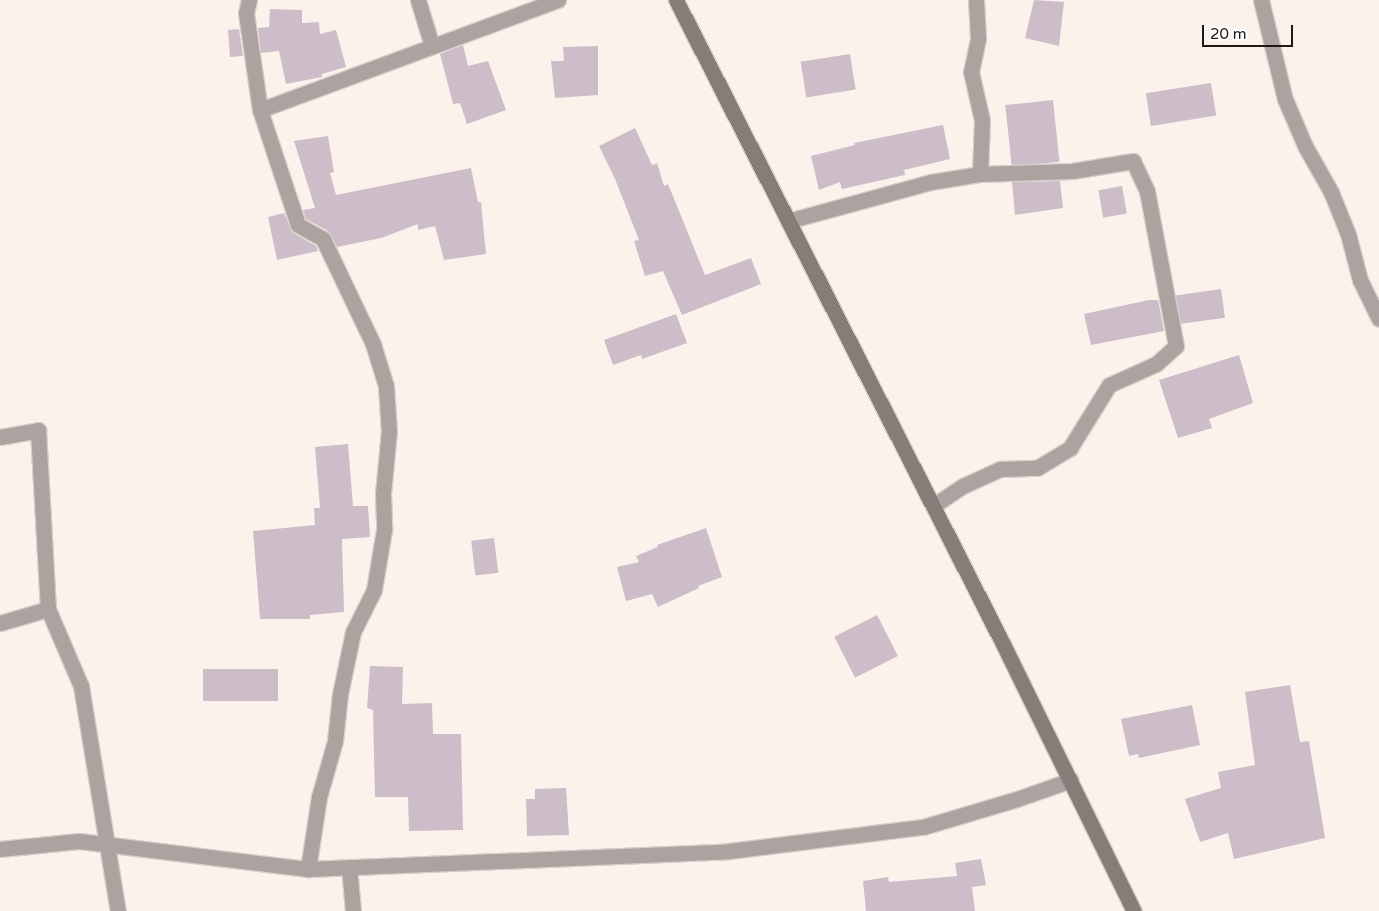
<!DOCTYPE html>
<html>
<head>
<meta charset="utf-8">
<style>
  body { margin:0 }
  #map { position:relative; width:1379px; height:911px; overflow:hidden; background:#fcf2ec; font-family:"Varela Round",sans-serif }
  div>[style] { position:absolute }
  .building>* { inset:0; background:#ccbdc9; transform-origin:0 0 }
  .roads { filter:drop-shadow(1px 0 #d9cfca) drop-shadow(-1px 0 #d9cfca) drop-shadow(0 1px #d9cfca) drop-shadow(0 -1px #d9cfca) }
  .street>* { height:15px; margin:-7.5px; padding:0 7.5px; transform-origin:7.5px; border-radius:7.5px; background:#aba3a0 }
  .secondary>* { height:15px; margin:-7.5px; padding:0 7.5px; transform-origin:7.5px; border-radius:7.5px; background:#887c78 }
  span { translate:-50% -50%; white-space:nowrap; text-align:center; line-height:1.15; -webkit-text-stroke:4.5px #fff; paint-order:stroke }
  .scale { position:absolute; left:1202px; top:25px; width:91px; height:22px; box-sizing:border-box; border:2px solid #1f1916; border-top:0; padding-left:6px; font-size:15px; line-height:18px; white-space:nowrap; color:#1f1916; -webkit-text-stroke:4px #fff; paint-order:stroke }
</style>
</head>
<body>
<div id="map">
  <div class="building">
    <i style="clip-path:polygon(1034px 0,1064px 2px,1059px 46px,1025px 38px)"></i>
    <i style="clip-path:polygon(270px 9px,302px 10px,302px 23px,319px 22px,320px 34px,336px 30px,346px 67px,322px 74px,322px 77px,286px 84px,279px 51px,261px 53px,258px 28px,269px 27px)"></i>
    <i style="clip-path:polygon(239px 29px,243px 56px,230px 57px,228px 30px)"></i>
    <i style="clip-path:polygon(463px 45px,468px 66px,488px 61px,506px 110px,467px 124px,460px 103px,453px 104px,440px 54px)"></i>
    <i style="clip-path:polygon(598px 46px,598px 95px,555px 98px,551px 61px,564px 61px,563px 47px)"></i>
    <i style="left:850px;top:54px;width:36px;height:50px;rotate:81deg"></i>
    <i style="left:1211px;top:83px;width:33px;height:66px;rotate:81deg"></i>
    <i style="left:1053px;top:100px;width:62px;height:48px;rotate:84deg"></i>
    <i style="clip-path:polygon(943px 125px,950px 159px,904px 170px,905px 175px,842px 189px,840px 182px,819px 190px,811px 156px,855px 145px,854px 143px)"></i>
    <i style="clip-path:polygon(635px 128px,652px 165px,657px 163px,664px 186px,668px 184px,705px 275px,751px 258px,761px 284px,682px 315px,663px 271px,645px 276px,634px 241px,639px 240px,615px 179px,599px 146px)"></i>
    <i style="clip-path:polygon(328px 136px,334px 172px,330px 173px,336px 195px,471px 168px,478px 202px,481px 202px,486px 254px,444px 260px,435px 226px,418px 230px,418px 224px,381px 238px,337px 247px,328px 231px,306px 219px,303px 210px,315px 208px,294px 141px)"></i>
    <i style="clip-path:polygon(1060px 181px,1063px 208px,1015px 215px,1012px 182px)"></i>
    <i style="left:1122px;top:186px;width:28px;height:24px;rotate:80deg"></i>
    <i style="clip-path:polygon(284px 213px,293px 233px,316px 246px,318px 251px,277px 260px,268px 217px)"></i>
    <i style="left:1221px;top:289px;width:29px;height:46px;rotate:82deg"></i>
    <i style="clip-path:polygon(1149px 300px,1158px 300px,1164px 331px,1091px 345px,1084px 314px)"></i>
    <i style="clip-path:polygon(676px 314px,687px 343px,642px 359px,641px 355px,613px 365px,604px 340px)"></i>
    <i style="clip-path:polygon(1239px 355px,1253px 403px,1209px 419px,1212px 428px,1178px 438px,1159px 380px)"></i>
    <i style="clip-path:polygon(348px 444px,353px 506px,368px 506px,370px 537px,342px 539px,344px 612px,310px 615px,310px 619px,260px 619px,253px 531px,315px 525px,314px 508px,320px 508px,315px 447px)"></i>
    <i style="clip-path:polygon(706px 528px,722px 577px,698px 586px,699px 588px,658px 607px,652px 594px,626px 601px,617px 567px,639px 562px,636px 556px,658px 547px,657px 545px)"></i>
    <i style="left:494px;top:538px;width:35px;height:23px;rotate:83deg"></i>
    <i style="left:877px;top:615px;width:46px;height:48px;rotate:63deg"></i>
    <i style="clip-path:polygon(370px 666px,403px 667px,402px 704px,432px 703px,433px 734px,461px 734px,463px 830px,409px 831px,408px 797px,375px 797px,373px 710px,367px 708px)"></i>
    <i style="left:203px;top:669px;width:75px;height:32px"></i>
    <i style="clip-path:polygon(1290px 685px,1300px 742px,1309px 741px,1325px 838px,1234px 859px,1228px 833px,1200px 842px,1185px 799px,1221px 788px,1218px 772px,1255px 765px,1245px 692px)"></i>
    <i style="clip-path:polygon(1192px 705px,1200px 745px,1139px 758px,1138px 754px,1129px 756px,1121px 719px)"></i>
    <i style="clip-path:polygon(566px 788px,569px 835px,527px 836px,526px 799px,535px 799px,535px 789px)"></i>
    <i style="clip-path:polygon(981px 859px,986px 885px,972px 887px,975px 911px,866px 911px,863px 881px,888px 877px,889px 882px,957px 876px,955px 863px)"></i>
  </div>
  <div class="roads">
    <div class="street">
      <i style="left:249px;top:0;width:13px;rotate:103deg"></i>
      <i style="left:246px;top:13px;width:98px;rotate:81.8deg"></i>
      <i style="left:260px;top:110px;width:121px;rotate:71.7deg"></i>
      <i style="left:298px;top:225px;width:29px;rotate:29deg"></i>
      <i style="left:323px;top:239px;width:116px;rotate:64.5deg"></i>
      <i style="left:373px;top:344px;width:44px;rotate:72.8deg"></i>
      <i style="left:386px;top:386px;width:45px;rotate:86.2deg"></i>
      <i style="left:389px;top:431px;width:62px;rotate:95.5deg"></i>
      <i style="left:383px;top:493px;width:37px;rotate:88deg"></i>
      <i style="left:384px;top:530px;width:61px;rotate:99.5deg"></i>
      <i style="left:374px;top:590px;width:47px;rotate:116.6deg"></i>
      <i style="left:353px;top:632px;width:63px;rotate:101.8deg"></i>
      <i style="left:340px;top:694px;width:47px;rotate:96.1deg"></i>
      <i style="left:335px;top:741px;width:58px;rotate:105.9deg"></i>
      <i style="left:319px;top:797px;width:73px;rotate:98.7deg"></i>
      <i style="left:418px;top:0;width:48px;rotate:73.1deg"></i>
      <i style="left:1261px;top:0;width:102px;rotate:76.4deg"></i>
      <i style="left:1285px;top:99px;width:51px;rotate:66.9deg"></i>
      <i style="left:1305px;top:146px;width:53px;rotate:60.5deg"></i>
      <i style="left:1331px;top:192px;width:45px;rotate:68deg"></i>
      <i style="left:1348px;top:234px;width:48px;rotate:75.4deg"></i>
      <i style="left:1360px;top:280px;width:43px;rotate:64deg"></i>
      <i style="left:260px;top:110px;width:318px;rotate:-20.3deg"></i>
      <i style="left:788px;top:221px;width:148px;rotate:-15.3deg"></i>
      <i style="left:931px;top:182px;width:50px;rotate:-9.3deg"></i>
      <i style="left:980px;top:174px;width:54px;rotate:-87.9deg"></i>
      <i style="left:982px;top:120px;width:49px;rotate:-102.9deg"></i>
      <i style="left:971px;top:72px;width:35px;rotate:-78deg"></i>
      <i style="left:978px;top:38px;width:38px;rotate:-93deg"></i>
      <i style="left:0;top:437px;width:39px;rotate:-10deg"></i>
      <i style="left:38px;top:430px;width:179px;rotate:86.8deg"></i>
      <i style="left:48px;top:609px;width:84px;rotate:66.8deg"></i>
      <i style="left:81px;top:686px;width:228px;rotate:80.7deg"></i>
      <i style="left:933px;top:506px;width:36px;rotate:-34deg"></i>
      <i style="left:963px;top:486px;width:41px;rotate:-24.7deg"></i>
      <i style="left:1000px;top:469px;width:37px;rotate:-2deg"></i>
      <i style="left:1037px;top:468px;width:39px;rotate:-31deg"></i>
      <i style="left:1070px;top:448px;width:74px;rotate:-58.2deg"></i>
      <i style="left:1109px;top:385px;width:51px;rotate:-24.1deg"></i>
      <i style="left:1156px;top:364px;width:27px;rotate:-42deg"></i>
      <i style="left:1176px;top:346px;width:158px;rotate:-100.6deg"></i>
      <i style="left:1147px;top:191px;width:33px;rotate:-115deg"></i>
      <i style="left:1133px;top:161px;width:62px;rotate:170.7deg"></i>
      <i style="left:1072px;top:171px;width:92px;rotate:178.1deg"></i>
      <i style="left:0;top:623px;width:50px;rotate:-16.3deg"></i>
      <i style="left:0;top:849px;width:79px;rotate:-5.8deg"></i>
      <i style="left:79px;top:841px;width:231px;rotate:7deg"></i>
      <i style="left:308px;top:869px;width:421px;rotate:-2.4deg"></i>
      <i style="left:729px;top:851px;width:195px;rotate:-7.1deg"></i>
      <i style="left:923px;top:827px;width:98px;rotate:-16.6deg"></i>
      <i style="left:1017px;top:799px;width:57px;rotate:-19.4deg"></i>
      <i style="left:349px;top:867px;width:44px;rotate:84.8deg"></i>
    </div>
    <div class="secondary">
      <i style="left:676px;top:0;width:722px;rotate:63.08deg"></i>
      <i style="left:1003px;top:644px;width:297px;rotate:63.9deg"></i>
    </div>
  </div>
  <div class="scale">20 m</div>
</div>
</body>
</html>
